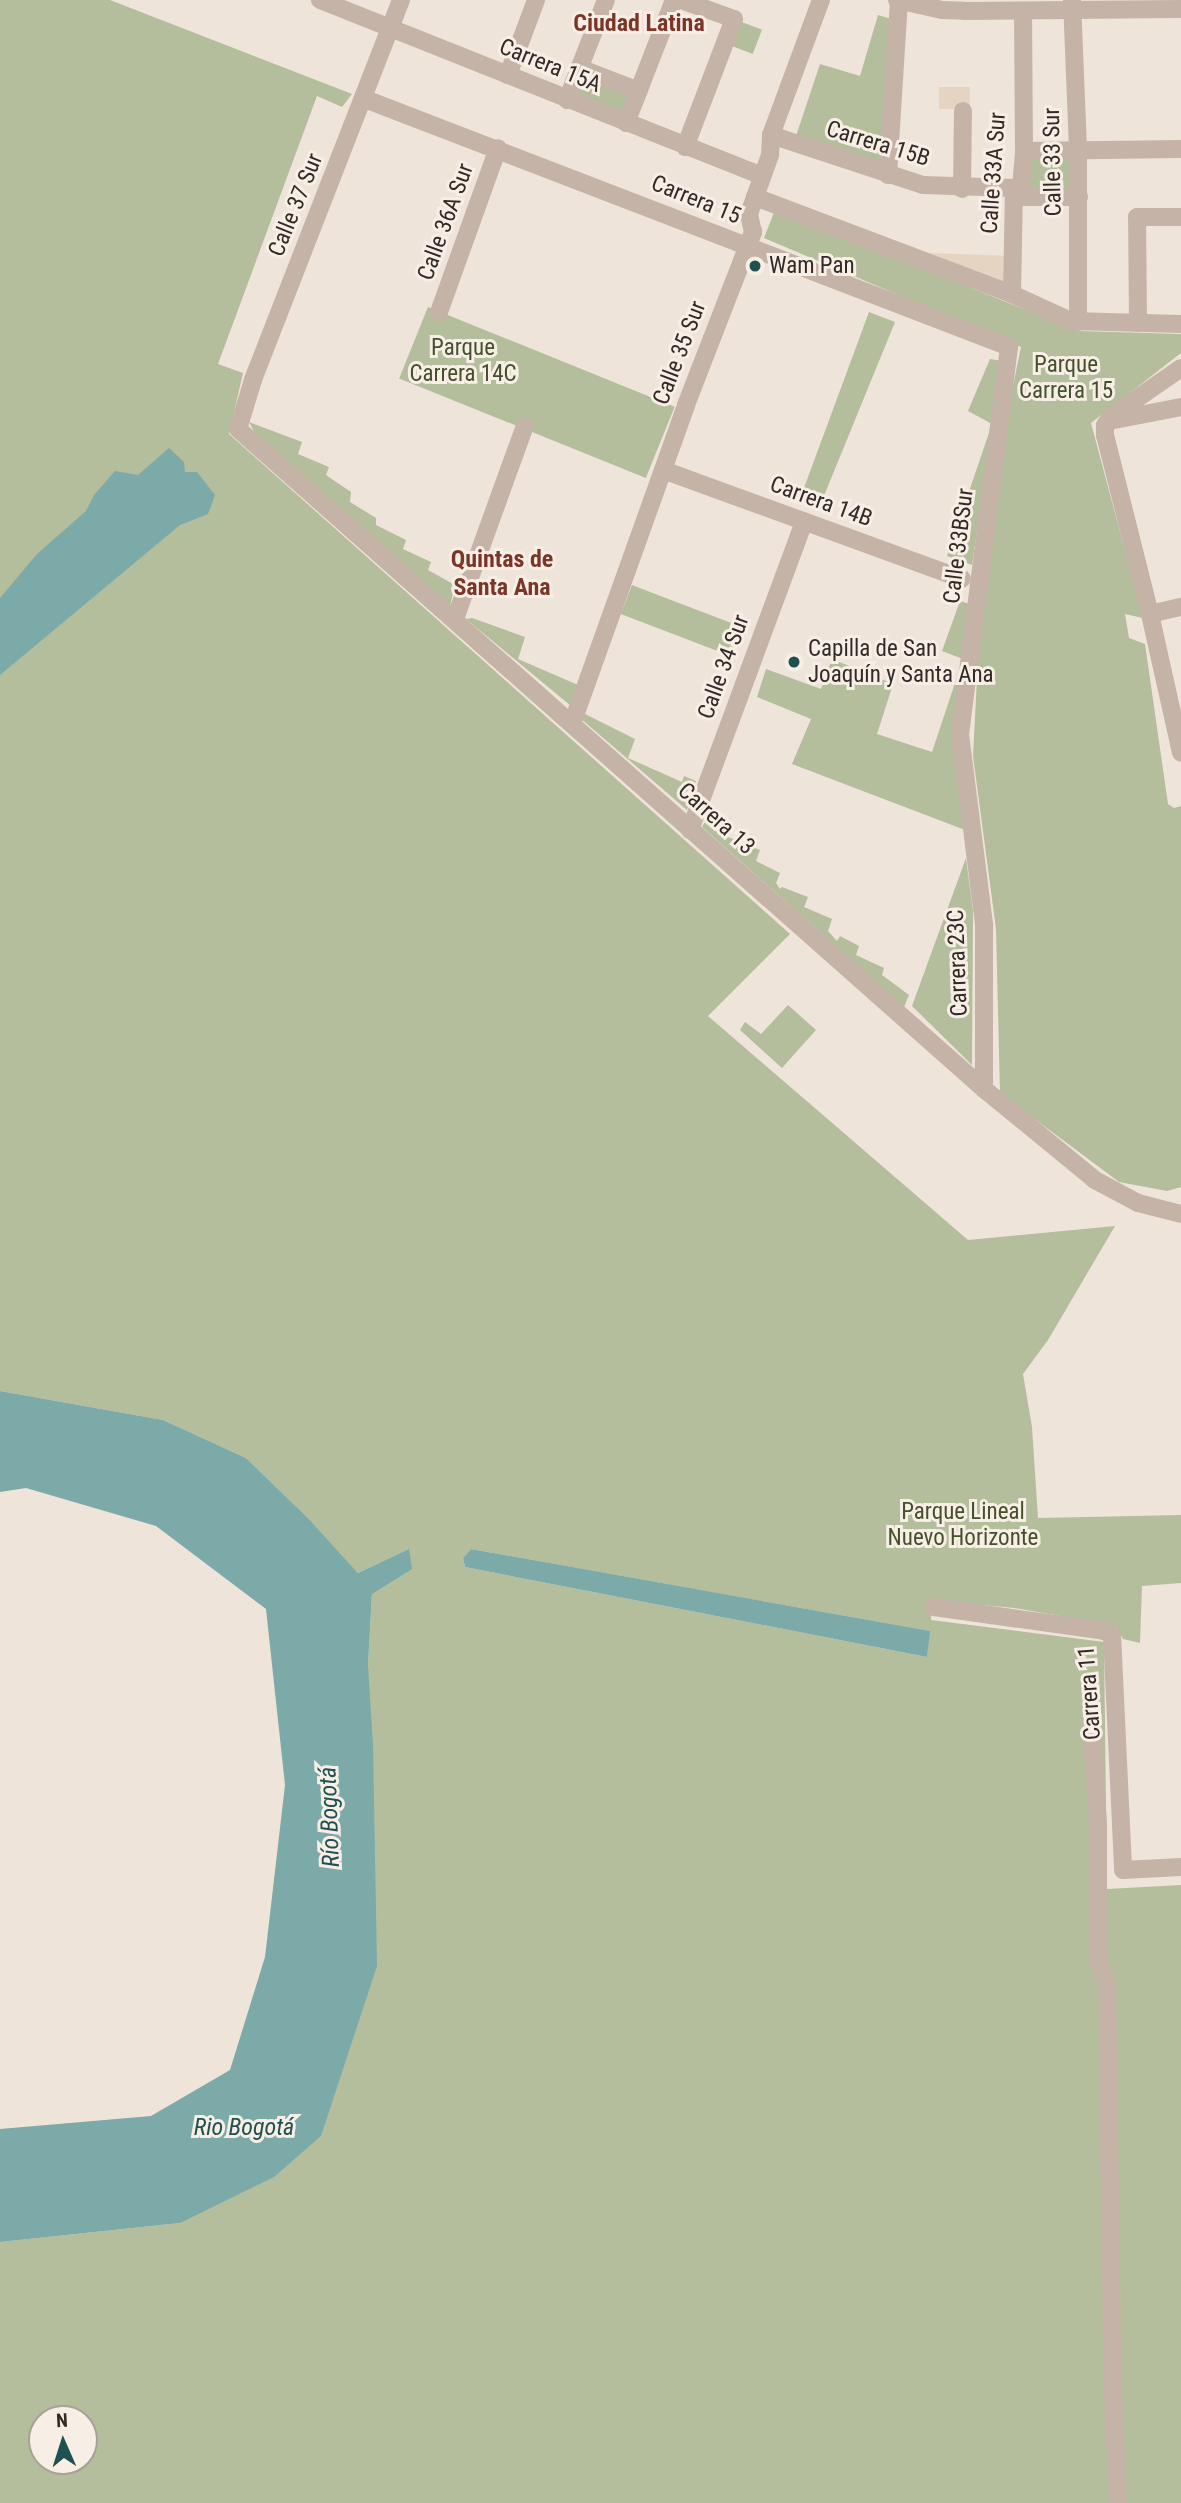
<!DOCTYPE html>
<html>
<head>
<meta charset="utf-8">
<style>
  body { margin:0 }
  #map { position:relative; width:1181px; height:2503px; overflow:hidden; background:#efe4da; font-family:"Roboto Condensed",sans-serif }
  div>[style] { position:absolute }
  .green>* { inset:0; background:#b4bd9c; transform-origin:0 0 }
  .plaza>* { inset:0; background:#e6d4c2; transform-origin:0 0 }
  .water>* { inset:0; background:#7baaa9 }
  .minor>* { height:18px; margin:-9px; padding:0 9px; transform-origin:9px; border-radius:9px; background:#c6b3a7 }
  .dots>* { width:19px; height:19px; translate:-50% -50%; box-sizing:border-box; border:4px solid #f7eee6; border-radius:50% }
  span { translate:-50% -50%; white-space:nowrap; text-align:center; line-height:1.15; -webkit-text-stroke:6px #f7eee6; paint-order:stroke }
  .street-label { font-size:23px; color:#332a27 }
  .poi-label { font-size:23px; color:#332a27 }
  .left { translate:0 -50%; text-align:left }
  .park-label { font-size:23px; color:#45502d }
  .neighbourhood-label { font-size:24px; color:#7c3527; font-weight:700 }
  .water-label { font-size:24px; color:#205151; font-style:italic }
  .north { position:absolute; left:28px; top:2405px; width:70px; height:70px; box-sizing:border-box; background:#f7eee6; border:2px solid #a9a09a; border-radius:50%; rotate:357deg; font-size:19px; font-weight:700; line-height:28px; text-align:center; color:#332a27 }
  .north::after { content:''; display:block; margin:auto; width:24px; height:32px; background:#205151; clip-path:polygon(50% 0,100% 100%,50% 72%,0 100%) }
</style>
</head>
<body>
<div id="map">
  <div class="green">
    <i style="clip-path:polygon(evenodd,0 0,110px 0,352px 94px,342px 107px,317px 96px,218px 364px,243px 373px,229px 434px,790px 934px,708px 1016px,968px 1240px,1115px 1226px,1048px 1340px,1023px 1374px,1032px 1427px,1038px 1518px,1181px 1515px,1181px 1583px,1142px 1586px,1140px 1643px,1123px 1639px,1117px 1626px,1014px 1608px,932px 1600px,931px 1620px,1104px 1642px,1107px 1889px,1181px 1885px,1181px 2503px,0 2503px,0 2242px,180px 2223px,368px 1665px,372px 1594px,409px 1549px,358px 1573px,309px 1519px,246px 1458px,163px 1420px,0 1391px,0 0,471px 1549px,929px 1631px,927px 1657px,465px 1567px,463px 1558px,471px 1549px,0 0,42px 2419px,84px 2419px,84px 2461px,42px 2461px,42px 2419px)"></i>
    <i style="clip-path:polygon(878px 15px,895px 20px,882px 168px,796px 136px,820px 64px,860px 76px)"></i>
    <i style="left:734px;top:19px;width:30px;height:26px;rotate:21deg"></i>
    <i style="clip-path:polygon(585px 76px,630px 91px,621px 117px,576px 97px)"></i>
    <i style="left:1024px;top:159px;width:51px;height:29px"></i>
    <i style="clip-path:polygon(775px 210px,1079px 331px,1181px 334px,1181px 353px,1091px 423px,1143px 618px,1125px 614px,1129px 638px,1145px 644px,1168px 804px,1174px 808px,1181px 806px,1181px 1187px,1167px 1191px,1119px 1182px,1000px 1093px,996px 929px,973px 756px,979px 639px,1001px 444px,1021px 347px,764px 238px)"></i>
    <i style="left:428px;top:307px;width:266px;height:77px;rotate:22deg"></i>
    <i style="clip-path:polygon(869px 312px,895px 322px,819px 508px,801px 496px)"></i>
    <i style="clip-path:polygon(990px 359px,1002px 361px,972px 565px,947px 556px,992px 424px,968px 411px)"></i>
    <i style="clip-path:polygon(249px 422px,302px 442px,298px 454px,329px 467px,326px 475px,351px 492px,350px 502px,376px 518px,376px 525px,406px 540px,403px 549px,431px 562px,428px 570px,455px 585px,450px 606px,257px 437px)"></i>
    <i style="left:632px;top:585px;width:116px;height:31px;rotate:21deg"></i>
    <i style="clip-path:polygon(960px 601px,973px 605px,965px 830px,792px 764px,811px 719px,757px 697px,766px 669px,821px 689px,832px 659px,893px 684px,877px 734px,932px 752px,963px 659px,942px 651px)"></i>
    <i style="clip-path:polygon(472px 618px,525px 637px,518px 659px,585px 688px,577px 711px,466px 619px)"></i>
    <i style="clip-path:polygon(583px 713px,635px 739px,628px 758px,682px 782px,684px 776px,696px 781px,687px 810px,580px 718px)"></i>
    <i style="clip-path:polygon(705px 822px,726px 839px,728px 837px,760px 850px,756px 861px,780px 873px,776px 883px,780px 889px,782px 887px,808px 897px,804px 907px,832px 919px,828px 931px,837px 941px,840px 936px,859px 946px,856px 955px,884px 968px,882px 975px,909px 995px,904px 1007px,702px 827px)"></i>
    <i style="clip-path:polygon(966px 858px,973px 911px,972px 1065px,912px 1006px)"></i>
    <i style="clip-path:polygon(788px 1005px,816px 1030px,782px 1068px,740px 1030px,745px 1022px,761px 1034px)"></i>
  </div>
  <div class="plaza">
    <i style="left:939px;top:87px;width:31px;height:22px"></i>
    <i style="clip-path:polygon(929px 253px,1013px 256px,1013px 290px)"></i>
  </div>
  <div class="water">
    <i style="clip-path:polygon(169px 448px,184px 462px,185px 472px,197px 472px,215px 495px,208px 514px,180px 525px,0 675px,0 598px,37px 554px,86px 511px,94px 495px,115px 471px,138px 475px)"></i>
    <i style="clip-path:polygon(0 1391px,163px 1420px,246px 1458px,309px 1519px,358px 1573px,409px 1549px,412px 1569px,372px 1594px,368px 1665px,373px 1745px,377px 1966px,321px 2136px,274px 2177px,180px 2223px,0 2242px,0 2129px,151px 2116px,230px 2070px,265px 1957px,285px 1785px,266px 1609px,156px 1526px,26px 1488px,0 1492px)"></i>
    <i style="clip-path:polygon(471px 1549px,930px 1631px,927px 1657px,465px 1567px,463px 1558px)"></i>
  </div>
  <div class="minor">
    <i style="left:320px;top:0;width:476px;rotate:21.7deg"></i>
    <i style="left:401px;top:0;width:408px;rotate:111.3deg"></i>
    <i style="left:253px;top:380px;width:51px;rotate:107deg"></i>
    <i style="left:238px;top:429px;width:996px;rotate:41.5deg"></i>
    <i style="left:984px;top:1089px;width:144px;rotate:39.3deg"></i>
    <i style="left:1095px;top:1180px;width:49px;rotate:28.1deg"></i>
    <i style="left:1138px;top:1203px;width:44px;rotate:14.3deg"></i>
    <i style="left:681px;top:0;width:56px;rotate:19.7deg"></i>
    <i style="left:734px;top:19px;width:137px;rotate:110.9deg"></i>
    <i style="left:897px;top:0;width:46px;rotate:12.5deg"></i>
    <i style="left:942px;top:10px;width:23px;rotate:2deg"></i>
    <i style="left:965px;top:11px;width:216px;rotate:-0.5deg"></i>
    <i style="left:1072px;top:0;width:150px;rotate:87.7deg"></i>
    <i style="left:1078px;top:150px;width:172px;rotate:90deg"></i>
    <i style="left:579px;top:68px;width:64px;rotate:21deg"></i>
    <i style="left:508px;top:75px;width:80px;rotate:-69.5deg"></i>
    <i style="left:365px;top:99px;width:690px;rotate:21.06deg"></i>
    <i style="left:1009px;top:347px;width:390px;rotate:97.2deg"></i>
    <i style="left:960px;top:734px;width:193px;rotate:82.8deg"></i>
    <i style="left:984px;top:925px;width:164px;rotate:90deg"></i>
    <i style="left:567px;top:100px;width:107px;rotate:-68.7deg"></i>
    <i style="left:626px;top:123px;width:132px;rotate:-68.7deg"></i>
    <i style="left:771px;top:135px;width:160px;rotate:18.2deg"></i>
    <i style="left:923px;top:185px;width:91px;rotate:1.9deg"></i>
    <i style="left:1024px;top:151px;width:157px;rotate:-0.7deg"></i>
    <i style="left:888px;top:175px;width:175px;rotate:-86.4deg"></i>
    <i style="left:962px;top:189px;width:78px;rotate:-89.3deg"></i>
    <i style="left:755px;top:197px;width:275px;rotate:20.7deg"></i>
    <i style="left:1012px;top:294px;width:65px;rotate:24.6deg"></i>
    <i style="left:1071px;top:321px;width:110px;rotate:1.6deg"></i>
    <i style="left:1014px;top:197px;width:65px"></i>
    <i style="left:1012px;top:294px;width:106px;rotate:-88.9deg"></i>
    <i style="left:1014px;top:188px;width:7px;rotate:-8deg"></i>
    <i style="left:1021px;top:187px;width:36px;rotate:-85deg"></i>
    <i style="left:1024px;top:151px;width:139px;rotate:-90.4deg"></i>
    <i style="left:439px;top:312px;width:174px;rotate:-70.2deg"></i>
    <i style="left:1138px;top:323px;width:106px;rotate:-90.5deg"></i>
    <i style="left:1137px;top:217px;width:44px"></i>
    <i style="left:1181px;top:368px;width:84px;rotate:145.2deg"></i>
    <i style="left:1112px;top:416px;width:11px;rotate:128deg"></i>
    <i style="left:1105px;top:425px;width:10px;rotate:90deg"></i>
    <i style="left:1105px;top:435px;width:185px;rotate:75.9deg"></i>
    <i style="left:1150px;top:614px;width:142px;rotate:77.4deg"></i>
    <i style="left:1109px;top:421px;width:73px;rotate:-11deg"></i>
    <i style="left:663px;top:470px;width:318px;rotate:20deg"></i>
    <i style="left:1150px;top:614px;width:32px;rotate:-13deg"></i>
    <i style="left:455px;top:619px;width:205px;rotate:-70.1deg"></i>
    <i style="left:572px;top:724px;width:339px;rotate:-70.3deg"></i>
    <i style="left:686px;top:405px;width:186px;rotate:-68.8deg"></i>
    <i style="left:753px;top:232px;width:18px;rotate:-103deg"></i>
    <i style="left:749px;top:214px;width:63px;rotate:-70.4deg"></i>
    <i style="left:770px;top:155px;width:20px;rotate:-87deg"></i>
    <i style="left:771px;top:135px;width:144px;rotate:-69.7deg"></i>
    <i style="left:690px;top:830px;width:329px;rotate:-69.7deg"></i>
    <i style="left:934px;top:1607px;width:172px;rotate:8deg"></i>
    <i style="left:1104px;top:1631px;width:9px;rotate:21deg"></i>
    <i style="left:1112px;top:1634px;width:236px;rotate:87.3deg"></i>
    <i style="left:1123px;top:1870px;width:58px;rotate:-3deg"></i>
    <i style="left:1091px;top:1723px;width:101px;rotate:86deg"></i>
    <i style="left:1098px;top:1824px;width:133px;rotate:90deg"></i>
    <i style="left:1098px;top:1957px;width:31px;rotate:73deg"></i>
    <i style="left:1107px;top:1987px;width:379px;rotate:89.2deg"></i>
    <i style="left:1112px;top:2366px;width:137px;rotate:87.5deg"></i>
  </div>
  <div class="dots">
    <i style="left:755px;top:266px;background:#205151"></i>
    <i style="left:794px;top:662px;background:#205151"></i>
  </div>
  <div class="street-label">
    <span style="left:550px;top:66px;rotate:22deg">Carrera 15A</span>
    <span style="left:878px;top:144px;rotate:17deg">Carrera 15B</span>
    <span style="left:1053px;top:162px;rotate:-91deg">Calle 33 Sur</span>
    <span style="left:994px;top:173px;rotate:-86deg">Calle 33A Sur</span>
    <span style="left:696px;top:200px;rotate:22deg">Carrera 15</span>
    <span style="left:296px;top:205px;rotate:-68deg">Calle 37 Sur</span>
    <span style="left:446px;top:222px;rotate:-70deg">Calle 36A Sur</span>
    <span style="left:680px;top:353px;rotate:-69deg">Calle 35 Sur</span>
    <span style="left:821px;top:502px;rotate:20deg">Carrera 14B</span>
    <span style="left:959px;top:546px;rotate:-83deg">Calle 33BSur</span>
    <span style="left:724px;top:667px;rotate:-70deg">Calle 34 Sur</span>
    <span style="left:716px;top:819px;rotate:42deg">Carrera 13</span>
    <span style="left:958px;top:963px;rotate:-92deg">Carrera 23C</span>
    <span style="left:1090px;top:1693px;rotate:-94deg">Carrera 11</span>
  </div>
  <div class="poi-label">
    <span class="left" style="left:769px;top:266px">Wam Pan</span>
    <span class="left" style="left:808px;top:662px">Capilla de San<br>Joaquín y Santa Ana</span>
  </div>
  <div class="park-label">
    <span style="left:463px;top:361px">Parque<br>Carrera 14C</span>
    <span style="left:1066px;top:378px">Parque<br>Carrera 15</span>
    <span style="left:963px;top:1525px">Parque Lineal<br>Nuevo Horizonte</span>
  </div>
  <div class="neighbourhood-label">
    <span style="left:639px;top:24px">Ciudad Latina</span>
    <span style="left:502px;top:574px">Quintas de<br>Santa Ana</span>
  </div>
  <div class="water-label">
    <span style="left:330px;top:1817px;rotate:-92deg">Río Bogotá</span>
    <span style="left:244px;top:2128px">Rio Bogotá</span>
  </div>
  <div class="north">N</div>
</div>
</body>
</html>
